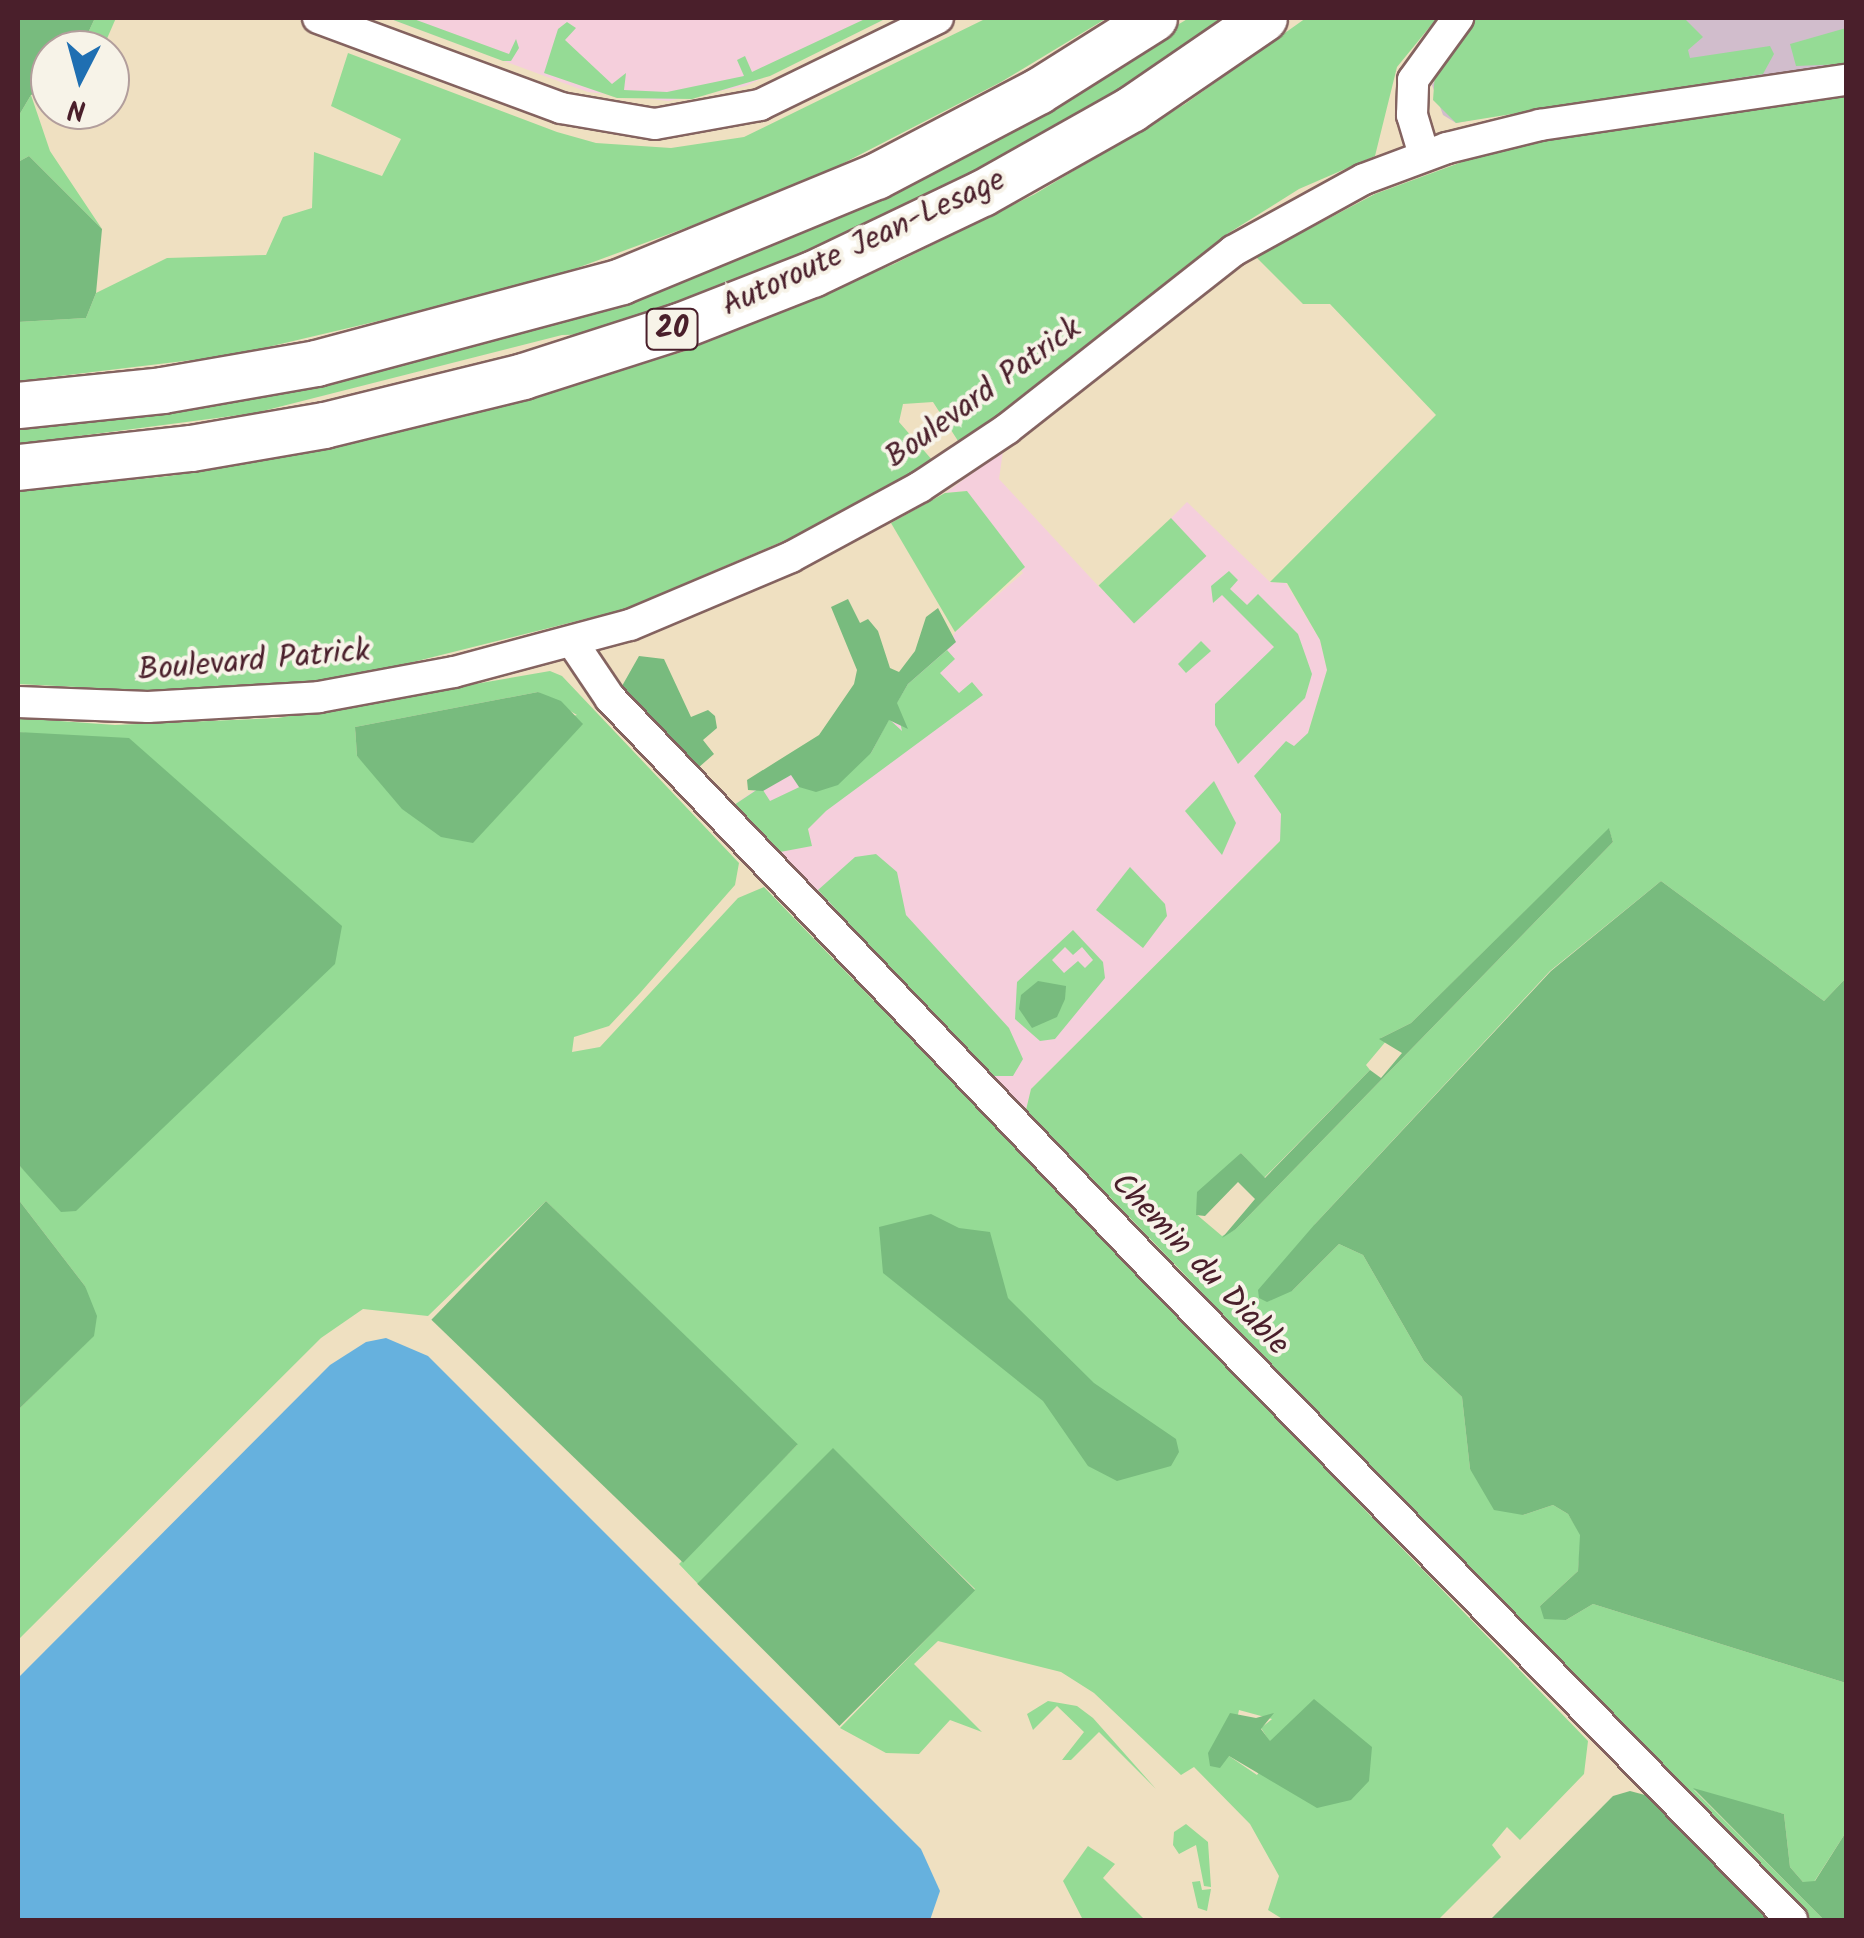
<!DOCTYPE html>
<html>
<head>
<meta charset="utf-8">
<style>
  body { margin:0 }
  #map { position:relative; width:1864px; height:1938px; overflow:hidden; background:#efe0c1; font-family:Kalam,sans-serif }
  div>[style] { position:absolute }
  .built>* { inset:0; background:#f5cfdc }
  .industrial>* { inset:0; background:#d1bdcc }
  .green>* { inset:0; background:#95db95; transform-origin:0 0 }
  .forest>* { inset:0; background:#78bb7e; transform-origin:0 0 }
  .water>* { inset:0; background:#66b1de }
  .roads { filter:drop-shadow(2px 0 #846360) drop-shadow(-2px 0 #846360) drop-shadow(0 2px #846360) drop-shadow(0 -2px #846360) }
  .minor>* { height:30px; margin:-15px; padding:0 15px; transform-origin:15px; border-radius:15px; background:#fff }
  .highway>* { height:45px; margin:-22.5px; padding:0 22.5px; transform-origin:22.5px; border-radius:22.5px; background:#fff }
  span { translate:-50% -50%; white-space:nowrap; text-align:center; line-height:1.15; -webkit-text-stroke:8px #f7f3e8; paint-order:stroke }
  .shield-label span { padding:2px 8px; background:#f7f3e8; border:2px solid; border-radius:8px; -webkit-text-stroke-width:0 }
  .shield-label { font-size:30px; color:#4a1f2b; font-weight:700 }
  .street-label { font-size:32px; color:#4a1f2b }
  .frame { position:absolute; inset:0; border:20px solid #4a1f2b; pointer-events:none }
  .north { position:absolute; left:30px; top:30px; width:100px; height:100px; box-sizing:border-box; background:#f7f3e8; border:2px solid #b29e9c; border-radius:50%; rotate:186deg; font-size:28px; font-weight:700; line-height:40px; text-align:center; color:#4a1f2b }
  .north::after { content:''; display:block; margin:auto; width:35px; height:45px; background:#1f6fb2; clip-path:polygon(50% 0,100% 100%,50% 72%,0 100%) }
</style>
</head>
<body>
<div id="map">
  <div class="built">
    <i style="clip-path:polygon(388px 18px,887px 18px,746px 86px,668px 101px,588px 92px)"></i>
    <i style="clip-path:polygon(1003px 451px,999px 479px,1101px 589px,1187px 502px,1270px 582px,1286px 583px,1320px 640px,1327px 670px,1308px 733px,1324px 797px,1031px 1089px,1026px 1110px,734px 805px,947px 650px,955px 632px,1023px 573px,966px 491px,945px 493px)"></i>
  </div>
  <div class="industrial">
    <i style="clip-path:polygon(1476px 18px,1846px 18px,1846px 64px,1583px 99px,1456px 123px,1443px 115px,1432px 85px)"></i>
  </div>
  <div class="green">
    <i style="clip-path:polygon(95px 18px,116px 18px,102px 50px,80px 50px)"></i>
    <i style="clip-path:polygon(388px 18px,411px 18px,509px 54px,516px 39px,519px 48px,511px 61px,503px 61px)"></i>
    <i style="clip-path:polygon(867px 18px,887px 18px,770px 76px,692px 99px,617px 98px,544px 73px,558px 29px,567px 22px,576px 28px,565px 40px,612px 84px,626px 73px,624px 90px,667px 92px,744px 76px,737px 60px,745px 56px,752px 72px)"></i>
    <i style="clip-path:polygon(987px 18px,1107px 18px,1001px 82px,799px 186px,531px 285px,234px 355px,18px 381px,18px 322px,86px 318px,96px 293px,167px 258px,266px 255px,283px 217px,312px 208px,314px 152px,382px 176px,401px 139px,331px 106px,348px 53px,557px 132px,596px 143px,671px 148px,744px 137px)"></i>
    <i style="clip-path:polygon(1189px 18px,1232px 18px,1129px 89px,864px 231px,600px 334px,562px 335px,255px 413px,18px 444px,18px 424px,339px 377px,645px 294px,858px 208px,970px 150px)"></i>
    <i style="clip-path:polygon(1306px 18px,1437px 18px,1397px 67px,1375px 156px,1299px 189px,1227px 234px,960px 444px,933px 402px,903px 404px,899px 422px,933px 461px,823px 524px,625px 609px,393px 667px,318px 681px,154px 691px,18px 684px,18px 491px,170px 476px,324px 450px,466px 416px,682px 352px,894px 264px,1035px 194px,1185px 104px)"></i>
    <i style="clip-path:polygon(1476px 18px,1684px 18px,1703px 37px,1688px 50px,1690px 58px,1770px 46px,1774px 54px,1763px 74px,1456px 123px,1433px 100px,1435px 73px)"></i>
    <i style="clip-path:polygon(1846px 28px,1846px 64px,1796px 66px,1790px 44px)"></i>
    <i style="clip-path:polygon(31px 95px,50px 151px,102px 229px,29px 156px,18px 162px,18px 117px)"></i>
    <i style="clip-path:polygon(evenodd,1846px 97px,1846px 978px,1824px 1001px,1661px 881px,1550px 971px,1315px 1224px,1292px 1291px,1339px 1244px,1363px 1255px,1424px 1361px,1462px 1397px,1470px 1469px,1523px 1515px,1553px 1505px,1568px 1514px,1581px 1535px,1578px 1571px,1540px 1606px,1566px 1620px,1593px 1604px,1846px 1683px,1846px 1832px,1814px 1882px,1803px 1882px,1790px 1867px,1784px 1814px,1694px 1790px,1824px 1920px,1807px 1920px,1026px 1110px,1031px 1089px,1280px 841px,1281px 814px,1254px 776px,1286px 741px,1294px 746px,1308px 733px,1327px 670px,1320px 640px,1287px 583px,1270px 582px,1436px 415px,1330px 304px,1303px 304px,1256px 257px,1375px 194px,1492px 151px,1594px 131px,1846px 97px,1609px 829px,1613px 842px,1236px 1229px,1222px 1236px,1196px 1214px,1241px 1153px,1264px 1178px,1370px 1070px,1366px 1065px,1387px 1040px,1381px 1038px,1411px 1023px,1609px 829px)"></i>
    <i style="clip-path:polygon(967px 491px,1025px 567px,955px 632px,891px 523px,945px 493px)"></i>
    <i style="left:1171px;top:518px;width:52px;height:99px;rotate:47deg"></i>
    <i style="clip-path:polygon(1229px 571px,1238px 580px,1230px 589px,1247px 605px,1258px 594px,1298px 634px,1312px 674px,1305px 698px,1238px 764px,1215px 725px,1215px 704px,1274px 647px,1222px 595px,1213px 603px,1211px 586px)"></i>
    <i style="clip-path:polygon(1201px 641px,1211px 651px,1186px 673px,1178px 664px)"></i>
    <i style="clip-path:polygon(947px 650px,955px 659px,940px 673px,959px 693px,972px 682px,983px 695px,826px 811px,808px 829px,812px 846px,780px 852px,734px 805px,761px 787px,770px 801px,871px 753px,889px 719px,902px 731px,896px 704px,908px 684px)"></i>
    <i style="clip-path:polygon(evenodd,550px 671px,562px 676px,739px 863px,735px 885px,640px 993px,609px 1026px,574px 1037px,572px 1052px,600px 1047px,738px 898px,764px 887px,1588px 1741px,1584px 1774px,1520px 1840px,1507px 1827px,1492px 1845px,1501px 1857px,1438px 1920px,1284px 1920px,1268px 1910px,1279px 1876px,1250px 1824px,1194px 1767px,1181px 1775px,1094px 1693px,1061px 1672px,938px 1641px,914px 1664px,982px 1732px,950px 1720px,919px 1754px,886px 1753px,840px 1728px,975px 1589px,833px 1449px,699px 1585px,679px 1564px,797px 1445px,546px 1201px,428px 1316px,363px 1309px,321px 1338px,18px 1640px,18px 1410px,93px 1336px,85px 1286px,18px 1199px,18px 1164px,28px 1174px,41px 735px,18px 732px,18px 718px,115px 725px,278px 718px,550px 671px,538px 692px,577px 715px,372px 770px,357px 756px,355px 727px,538px 692px,550px 671px,1314px 1700px,1257px 1775px,1229px 1756px,1239px 1710px,1272px 1719px,1261px 1728px,1270px 1742px,1314px 1700px)"></i>
    <i style="clip-path:polygon(1214px 781px,1236px 823px,1222px 855px,1185px 811px)"></i>
    <i style="clip-path:polygon(876px 854px,897px 872px,906px 915px,1009px 1028px,1023px 1059px,1013px 1076px,990px 1076px,818px 890px,855px 857px)"></i>
    <i style="clip-path:polygon(1130px 867px,1165px 904px,1167px 916px,1143px 948px,1096px 910px)"></i>
    <i style="clip-path:polygon(evenodd,1073px 930px,1103px 962px,1105px 978px,1055px 1039px,1040px 1041px,1015px 1019px,1017px 982px,1073px 930px,1065px 947px,1073px 955px,1082px 947px,1093px 960px,1085px 968px,1078px 961px,1064px 973px,1052px 960px,1065px 947px)"></i>
    <i style="clip-path:polygon(1048px 1701px,1077px 1706px,1093px 1718px,1156px 1789px,1099px 1732px,1071px 1760px,1062px 1760px,1084px 1732px,1057px 1706px,1033px 1730px,1027px 1714px)"></i>
    <i style="clip-path:polygon(1186px 1824px,1208px 1842px,1211px 1887px,1204px 1886px,1196px 1845px,1179px 1854px,1173px 1845px,1174px 1832px)"></i>
    <i style="clip-path:polygon(1088px 1846px,1115px 1864px,1103px 1878px,1145px 1920px,1083px 1920px,1063px 1881px)"></i>
    <i style="clip-path:polygon(1200px 1881px,1202px 1890px,1211px 1889px,1207px 1911px,1198px 1908px,1192px 1882px)"></i>
  </div>
  <div class="forest">
    <i style="clip-path:polygon(18px 18px,95px 18px,80px 50px,50px 50px,50px 86px,31px 95px,18px 117px)"></i>
    <i style="clip-path:polygon(29px 156px,102px 229px,96px 293px,86px 318px,18px 322px,18px 162px)"></i>
    <i style="clip-path:polygon(848px 599px,860px 623px,868px 619px,878px 631px,890px 668px,899px 672px,915px 651px,926px 617px,938px 608px,956px 642px,908px 684px,897px 703px,908px 729px,889px 720px,871px 753px,838px 785px,816px 792px,799px 787px,791px 775px,763px 791px,748px 790px,747px 780px,819px 735px,854px 684px,857px 670px,831px 607px)"></i>
    <i style="clip-path:polygon(639px 656px,664px 659px,691px 717px,708px 710px,715px 716px,717px 728px,703px 740px,714px 754px,698px 768px,622px 686px)"></i>
    <i style="clip-path:polygon(538px 692px,561px 701px,583px 724px,473px 843px,441px 837px,402px 809px,357px 756px,355px 727px)"></i>
    <i style="clip-path:polygon(18px 732px,129px 738px,342px 926px,335px 964px,76px 1211px,61px 1212px,18px 1164px)"></i>
    <i style="clip-path:polygon(1609px 828px,1613px 842px,1236px 1229px,1222px 1238px,1255px 1199px,1238px 1182px,1205px 1216px,1196px 1215px,1197px 1192px,1241px 1153px,1265px 1178px,1370px 1070px,1381px 1078px,1402px 1053px,1379px 1039px,1411px 1023px)"></i>
    <i style="clip-path:polygon(1661px 881px,1824px 1001px,1846px 978px,1846px 1683px,1593px 1604px,1566px 1620px,1544px 1619px,1540px 1606px,1578px 1571px,1580px 1535px,1568px 1514px,1553px 1505px,1523px 1515px,1494px 1510px,1470px 1469px,1462px 1397px,1424px 1361px,1363px 1255px,1339px 1244px,1292px 1291px,1267px 1302px,1259px 1298px,1258px 1290px,1315px 1224px,1551px 971px)"></i>
    <i style="clip-path:polygon(1038px 981px,1066px 986px,1065px 999px,1057px 1017px,1032px 1028px,1019px 1009px,1021px 995px)"></i>
    <i style="clip-path:polygon(18px 1199px,85px 1286px,97px 1316px,94px 1336px,18px 1410px)"></i>
    <i style="left:546px;top:1201px;width:350px;height:165px;rotate:44deg"></i>
    <i style="clip-path:polygon(931px 1214px,959px 1228px,990px 1232px,1008px 1298px,1094px 1383px,1176px 1439px,1179px 1452px,1171px 1466px,1117px 1481px,1088px 1466px,1043px 1401px,883px 1273px,879px 1227px)"></i>
    <i style="left:833px;top:1448px;width:201px;height:192px;rotate:45deg"></i>
    <i style="clip-path:polygon(1314px 1699px,1372px 1747px,1369px 1781px,1351px 1800px,1317px 1808px,1229px 1756px,1220px 1768px,1210px 1766px,1208px 1753px,1230px 1713px,1256px 1718px,1274px 1713px,1261px 1729px,1270px 1741px)"></i>
    <i style="clip-path:polygon(1693px 1788px,1784px 1814px,1790px 1867px,1803px 1882px,1815px 1881px,1846px 1832px,1846px 1920px,1824px 1920px)"></i>
    <i style="clip-path:polygon(1630px 1791px,1645px 1795px,1770px 1920px,1490px 1920px,1613px 1796px)"></i>
  </div>
  <div class="water">
    <i style="clip-path:polygon(386px 1338px,428px 1356px,921px 1849px,940px 1891px,930px 1920px,18px 1920px,18px 1678px,330px 1365px,366px 1342px)"></i>
  </div>
  <div class="roads">
    <div class="minor">
      <i style="left:318px;top:18px;width:259px;rotate:20.3deg"></i>
      <i style="left:561px;top:108px;width:95px;rotate:9.7deg"></i>
      <i style="left:655px;top:124px;width:107px;rotate:-10.3deg"></i>
      <i style="left:760px;top:105px;width:198px;rotate:-26deg"></i>
      <i style="left:1424px;top:155px;width:42px;rotate:-106.7deg"></i>
      <i style="left:1412px;top:115px;width:35px;rotate:-88deg"></i>
      <i style="left:1413px;top:80px;width:77px;rotate:-54deg"></i>
      <i style="left:573px;top:643px;width:66px;rotate:56.1deg"></i>
      <i style="left:610px;top:698px;width:784px;rotate:46.39deg"></i>
      <i style="left:1151px;top:1266px;width:916px;rotate:45.58deg"></i>
      <i style="left:18px;top:702px;width:130px;rotate:2.2deg"></i>
      <i style="left:148px;top:707px;width:171px;rotate:-3.3deg"></i>
      <i style="left:319px;top:697px;width:137px;rotate:-10.5deg"></i>
      <i style="left:454px;top:672px;width:182px;rotate:-15deg"></i>
      <i style="left:630px;top:625px;width:175px;rotate:-22.9deg"></i>
      <i style="left:791px;top:557px;width:147px;rotate:-28.5deg"></i>
      <i style="left:920px;top:487px;width:105px;rotate:-33.7deg"></i>
      <i style="left:1007px;top:429px;width:288px;rotate:-38.2deg"></i>
      <i style="left:1233px;top:251px;width:149px;rotate:-28.8deg"></i>
      <i style="left:1364px;top:179px;width:89px;rotate:-20.5deg"></i>
      <i style="left:1447px;top:148px;width:96px;rotate:-13.9deg"></i>
      <i style="left:1540px;top:125px;width:309px;rotate:-8.4deg"></i>
    </div>
    <div class="highway">
      <i style="left:18px;top:405px;width:145px;rotate:-5.9deg"></i>
      <i style="left:162px;top:390px;width:156px;rotate:-9.9deg"></i>
      <i style="left:316px;top:363px;width:316px;rotate:-15deg"></i>
      <i style="left:621px;top:281px;width:276px;rotate:-22.4deg"></i>
      <i style="left:876px;top:176px;width:183px;rotate:-27.7deg"></i>
      <i style="left:1038px;top:91px;width:137px;rotate:-32.2deg"></i>
      <i style="left:18px;top:467px;width:174px;rotate:-6.3deg"></i>
      <i style="left:191px;top:448px;width:135px;rotate:-9.8deg"></i>
      <i style="left:324px;top:425px;width:205px;rotate:-13.8deg"></i>
      <i style="left:523px;top:376px;width:164px;rotate:-17.8deg"></i>
      <i style="left:679px;top:326px;width:143px;rotate:-21.4deg"></i>
      <i style="left:812px;top:274px;width:188px;rotate:-25.5deg"></i>
      <i style="left:982px;top:193px;width:171px;rotate:-29.4deg"></i>
      <i style="left:1131px;top:109px;width:161px;rotate:-34.4deg"></i>
    </div>
  </div>
  <div class="shield-label">
    <span style="left:672px;top:329px">20</span>
  </div>
  <div class="street-label">
    <span style="left:864px;top:244px;rotate:-25deg">Autoroute Jean-Lesage</span>
    <span style="left:984px;top:394px;rotate:-36deg">Boulevard Patrick</span>
    <span style="left:254px;top:662px;rotate:-5deg">Boulevard Patrick</span>
    <span style="left:1199px;top:1265px;rotate:46deg">Chemin du Diable</span>
  </div>
  <div class="frame"></div>
  <div class="north">N</div>
</div>
</body>
</html>
